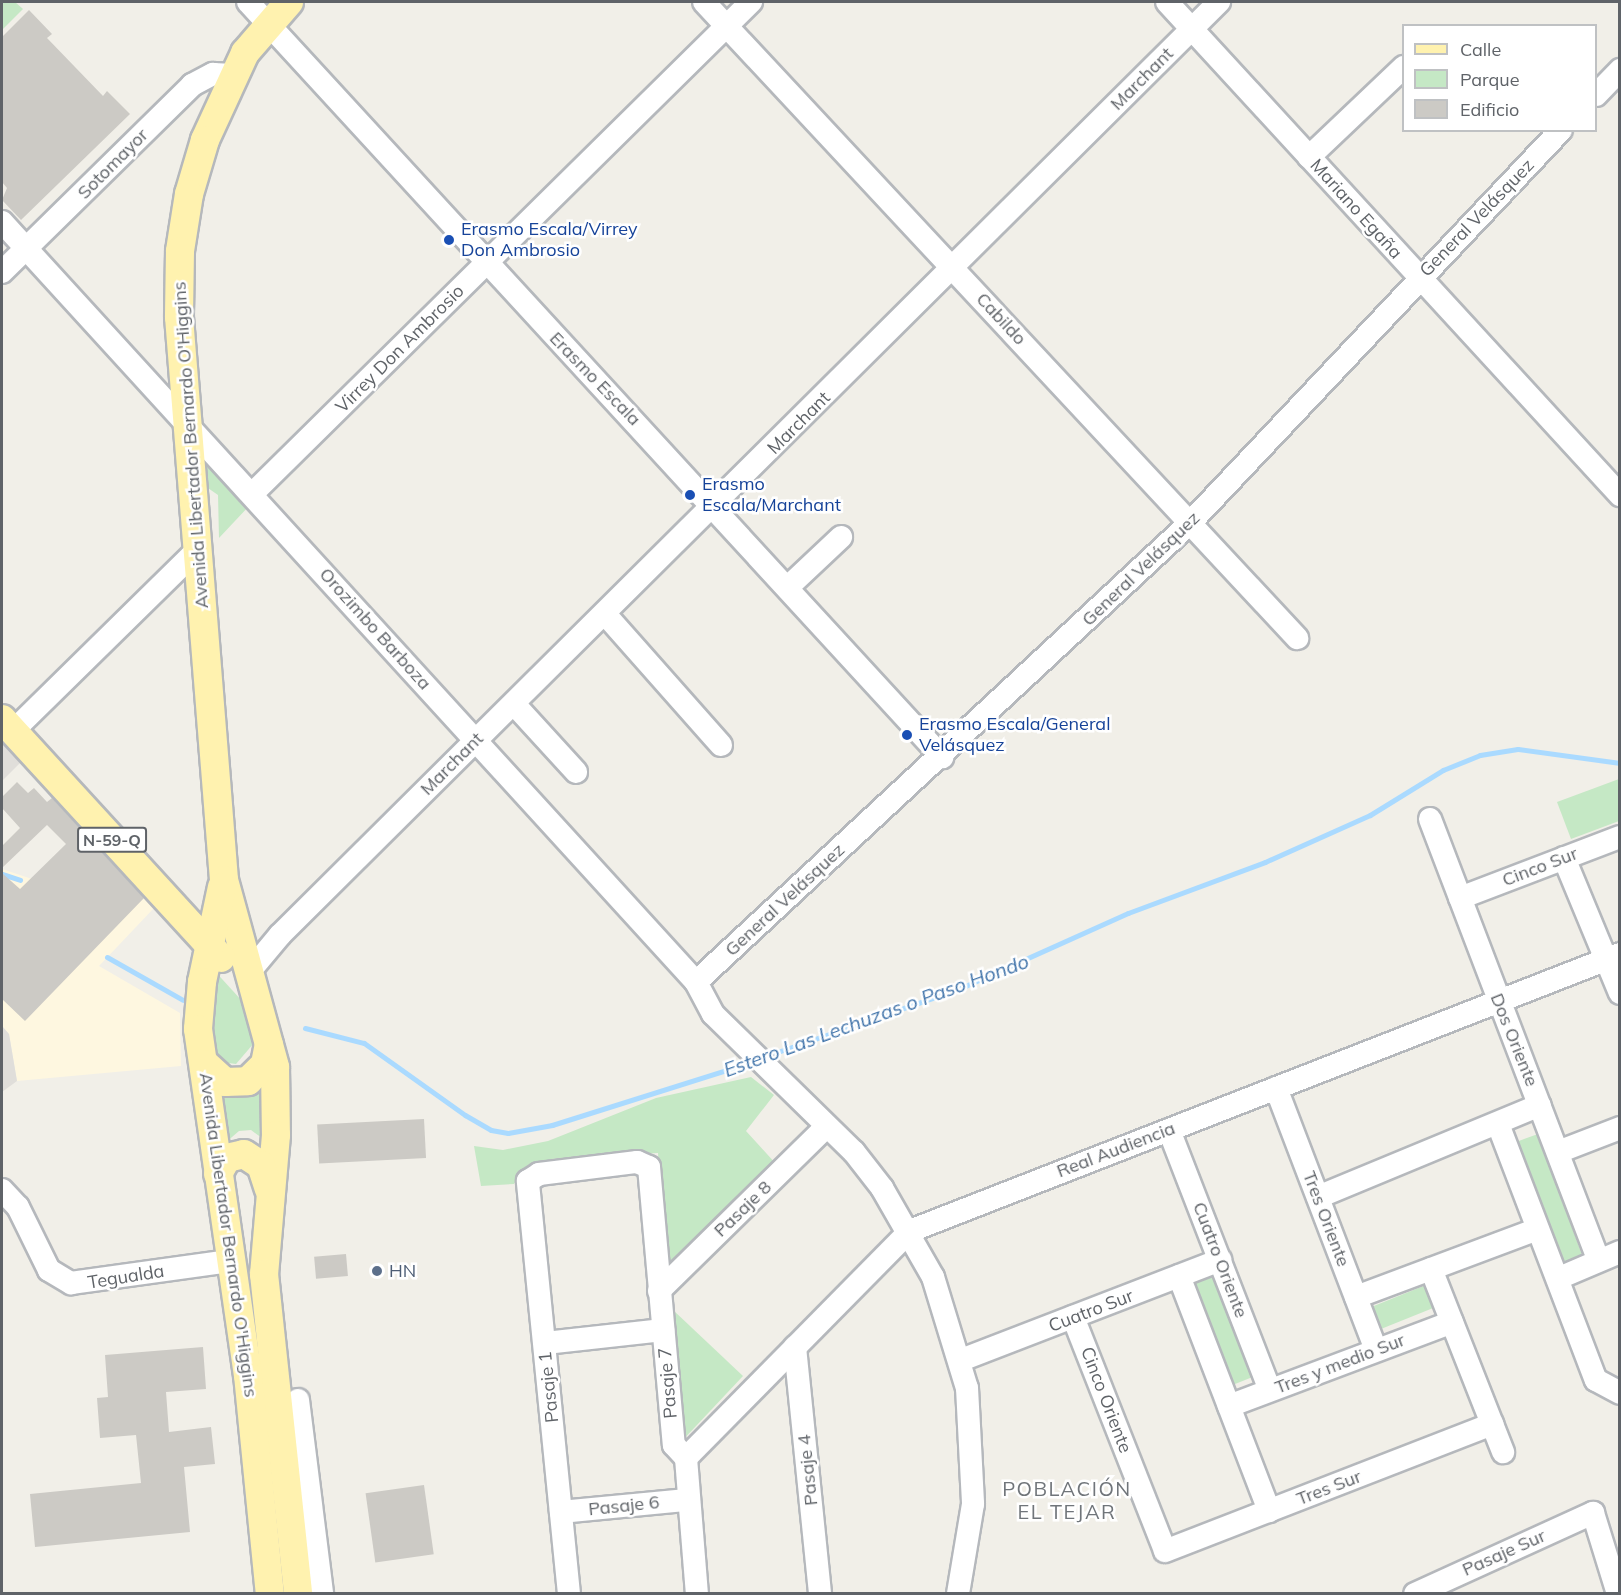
<!DOCTYPE html>
<html>
<head>
<meta charset="utf-8">
<style>
  body { margin:0 }
  #map { position:relative; width:1621px; height:1595px; overflow:hidden; background:#f1efe8; font-family:Mulish,sans-serif }
  div>[style] { position:absolute }
  .commercial>* { inset:0; background:#fef7e0 }
  .industrial>* { inset:0; background:#e0deda }
  .green>* { inset:0; background:#c5e8c5; transform-origin:0 0 }
  .stream>* { height:5px; margin:-2.5px; padding:0 2.5px; transform-origin:2.5px; border-radius:2.5px; background:#aadaff }
  .building>* { inset:0; background:#cccac5; transform-origin:0 0 }
  .roads { filter:drop-shadow(2px 0 #b5b8bc) drop-shadow(-2px 0 #b5b8bc) drop-shadow(0 2px #b5b8bc) drop-shadow(0 -2px #b5b8bc) }
  .minor>* { height:22px; margin:-11px; padding:0 11px; transform-origin:11px; border-radius:11px; background:#fff }
  .major>* { height:28px; margin:-14px; padding:0 14px; transform-origin:14px; border-radius:14px; background:#fff2af }
  .dots>* { width:16px; height:16px; translate:-50% -50%; box-sizing:border-box; border:3px solid #fff; border-radius:50% }
  span { translate:-50% -50%; white-space:nowrap; text-align:center; line-height:1.15; -webkit-text-stroke:5px #fff; paint-order:stroke }
  .shield-label span { padding:2px 4px; background:#fff; border:2px solid; border-radius:4px; -webkit-text-stroke-width:0 }
  .shield-label { font-size:16px; color:#5f6368; font-weight:700 }
  .street-label { font-size:18px; color:#5f6368 }
  .transit-label { font-size:18px; color:#164399 }
  .left { translate:0 -50%; text-align:left }
  .service-label { font-size:18px; color:#4e5e75 }
  .water-label { font-size:20px; color:#4174aa; font-style:italic }
  .neighbourhood-label { font-size:20px; color:#70757a; letter-spacing:1.5px }
  .frame { position:absolute; inset:0; border:3px solid #5f6368; pointer-events:none }
  .legend { position:absolute; left:1402px; top:24px; width:195px; height:108px; box-sizing:border-box; background:#fff; border:2px solid #bfc1c3; margin:0; padding:8px 10px; list-style:none; font-size:18px; color:#5f6368 }
  .legend li { display:flex; align-items:center; gap:12px; height:30px }
  .legend b { width:30px; border:2px solid #bfc1c3 }
</style>
</head>
<body>
<div id="map">
  <div class="commercial">
    <i style="clip-path:polygon(87px 831px,154px 908px,99px 966px,180px 1013px,181px 1066px,17px 1081px,9px 1034px,2px 1026px,2px 869px,35px 880px)"></i>
  </div>
  <div class="industrial">
    <i style="clip-path:polygon(2px 734px,24px 759px,2px 781px)"></i>
    <i style="clip-path:polygon(2px 1026px,9px 1034px,17px 1081px,2px 1092px)"></i>
  </div>
  <div class="green">
    <i style="clip-path:polygon(2px 2px,15px 2px,23px 9px,2px 30px)"></i>
    <i style="clip-path:polygon(203px 455px,250px 505px,219px 538px,218px 495px,205px 486px)"></i>
    <i style="clip-path:polygon(1619px 779px,1619px 821px,1571px 839px,1557px 802px)"></i>
    <i style="clip-path:polygon(212px 968px,243px 1002px,254px 1043px,236px 1064px,221px 1062px,213px 1050px,209px 1015px)"></i>
    <i style="clip-path:polygon(751px 1077px,774px 1095px,746px 1131px,776px 1164px,665px 1277px,658px 1153px,551px 1159px,519px 1175px,514px 1184px,481px 1186px,474px 1146px,503px 1150px,548px 1141px,656px 1098px)"></i>
    <i style="clip-path:polygon(260px 1079px,262px 1138px,251px 1130px,239px 1131px,225px 1143px,221px 1089px)"></i>
    <i style="left:1538px;top:1134px;width:136px;height:26px;rotate:70deg"></i>
    <i style="left:1214px;top:1276px;width:108px;height:25px;rotate:68deg"></i>
    <i style="left:1431px;top:1283px;width:24px;height:63px;rotate:68deg"></i>
    <i style="clip-path:polygon(673px 1310px,743px 1376px,680px 1443px)"></i>
  </div>
  <div class="stream">
    <i style="left:2px;top:874px;width:19px;rotate:18deg"></i>
    <i style="left:107px;top:957px;width:87px;rotate:29.5deg"></i>
    <i style="left:305px;top:1028px;width:61px;rotate:14.3deg"></i>
    <i style="left:364px;top:1043px;width:124px;rotate:35.5deg"></i>
    <i style="left:465px;top:1115px;width:30px;rotate:30deg"></i>
    <i style="left:491px;top:1130px;width:17px;rotate:10deg"></i>
    <i style="left:508px;top:1133px;width:45px;rotate:-10.3deg"></i>
    <i style="left:552px;top:1125px;width:210px;rotate:-17.5deg"></i>
    <i style="left:766px;top:1056px;width:207px;rotate:-19.2deg"></i>
    <i style="left:961px;top:988px;width:183px;rotate:-24.2deg"></i>
    <i style="left:1128px;top:913px;width:146px;rotate:-20.4deg"></i>
    <i style="left:1265px;top:862px;width:115px;rotate:-24.1deg"></i>
    <i style="left:1370px;top:815px;width:86px;rotate:-31.7deg"></i>
    <i style="left:1443px;top:770px;width:40px;rotate:-22deg"></i>
    <i style="left:1480px;top:755px;width:38px;rotate:-9deg"></i>
    <i style="left:1518px;top:749px;width:103px;rotate:7.8deg"></i>
  </div>
  <div class="building">
    <i style="clip-path:polygon(29px 10px,52px 34px,47px 38px,103px 96px,107px 91px,130px 114px,21px 220px,2px 200px,7px 188px,2px 182px,2px 37px)"></i>
    <i style="clip-path:polygon(17px 782px,28px 793px,34px 788px,47px 802px,52px 798px,144px 898px,25px 1021px,2px 999px,2px 873px,20px 889px,66px 844px,47px 825px,2px 868px,2px 846px,20px 828px,2px 808px,2px 797px)"></i>
    <i style="left:424px;top:1119px;width:39px;height:107px;rotate:87deg"></i>
    <i style="left:346px;top:1254px;width:22px;height:32px;rotate:85deg"></i>
    <i style="clip-path:polygon(203px 1347px,206px 1389px,166px 1392px,169px 1432px,211px 1427px,215px 1464px,184px 1467px,190px 1532px,35px 1547px,30px 1494px,141px 1483px,136px 1435px,100px 1438px,97px 1398px,108px 1397px,105px 1355px)"></i>
    <i style="left:424px;top:1485px;width:70px;height:59px;rotate:82deg"></i>
  </div>
  <div class="roads">
    <div class="minor">
      <i style="left:248px;top:2px;width:1026px;rotate:47.41deg"></i>
      <i style="left:704px;top:2px;width:870px;rotate:47deg"></i>
      <i style="left:1167px;top:2px;width:670px;rotate:47.42deg"></i>
      <i style="left:1596px;top:95px;width:35px;rotate:-46deg"></i>
      <i style="left:1309px;top:157px;width:131px;rotate:-43.5deg"></i>
      <i style="left:2px;top:222px;width:1029px;rotate:47.6deg"></i>
      <i style="left:696px;top:982px;width:36px;rotate:62deg"></i>
      <i style="left:713px;top:1014px;width:197px;rotate:44.4deg"></i>
      <i style="left:854px;top:1152px;width:46px;rotate:52.1deg"></i>
      <i style="left:882px;top:1188px;width:103px;rotate:60.2deg"></i>
      <i style="left:933px;top:1277px;width:116px;rotate:73deg"></i>
      <i style="left:967px;top:1388px;width:116px;rotate:87deg"></i>
      <i style="left:973px;top:1504px;width:91px;rotate:99.5deg"></i>
      <i style="left:2px;top:272px;width:267px;rotate:-44.5deg"></i>
      <i style="left:192px;top:85px;width:24px;rotate:-28deg"></i>
      <i style="left:213px;top:74px;width:20px;rotate:3deg"></i>
      <i style="left:252px;top:494px;width:701px;rotate:-44.6deg"></i>
      <i style="left:788px;top:587px;width:73px;rotate:-43.3deg"></i>
      <i style="left:605px;top:614px;width:175px;rotate:48.5deg"></i>
      <i style="left:514px;top:704px;width:92px;rotate:47.6deg"></i>
      <i style="left:13px;top:731px;width:257px;rotate:-44.5deg"></i>
      <i style="left:1430px;top:819px;width:472px;rotate:69.1deg"></i>
      <i style="left:1564px;top:858px;width:146px;rotate:67.5deg"></i>
      <i style="left:1460px;top:898px;width:171px;rotate:-20.9deg"></i>
      <i style="left:250px;top:971px;width:47px;rotate:-50.2deg"></i>
      <i style="left:280px;top:935px;width:1324px;rotate:-44.82deg"></i>
      <i style="left:696px;top:982px;width:674px;rotate:-42.9deg"></i>
      <i style="left:1190px;top:523px;width:540px;rotate:-46.65deg"></i>
      <i style="left:1276px;top:1088px;width:280px;rotate:69.1deg"></i>
      <i style="left:1498px;top:1124px;width:274px;rotate:69.1deg"></i>
      <i style="left:1596px;top:1380px;width:27px;rotate:28deg"></i>
      <i style="left:1169px;top:1130px;width:279px;rotate:68.8deg"></i>
      <i style="left:1558px;top:1152px;width:66px;rotate:-21.2deg"></i>
      <i style="left:2px;top:1190px;width:23px;rotate:47deg"></i>
      <i style="left:18px;top:1207px;width:70px;rotate:63.8deg"></i>
      <i style="left:49px;top:1270px;width:26px;rotate:31deg"></i>
      <i style="left:71px;top:1283px;width:160px;rotate:-7.9deg"></i>
      <i style="left:1318px;top:1197px;width:240px;rotate:-22.5deg"></i>
      <i style="left:1431px;top:1269px;width:197px;rotate:68.5deg"></i>
      <i style="left:1179px;top:1276px;width:252px;rotate:69deg"></i>
      <i style="left:1559px;top:1278px;width:66px;rotate:-23.1deg"></i>
      <i style="left:659px;top:1291px;width:235px;rotate:-44.5deg"></i>
      <i style="left:1356px;top:1297px;width:194px;rotate:-20.5deg"></i>
      <i style="left:1073px;top:1317px;width:251px;rotate:68.5deg"></i>
      <i style="left:1165px;top:1551px;width:351px;rotate:-21.2deg"></i>
      <i style="left:545px;top:1343px;width:119px;rotate:-6.3deg"></i>
      <i style="left:795px;top:1347px;width:248px;rotate:84.2deg"></i>
      <i style="left:961px;top:1360px;width:278px;rotate:-21.1deg"></i>
      <i style="left:298px;top:1400px;width:195px;rotate:82.9deg"></i>
      <i style="left:1229px;top:1406px;width:238px;rotate:-20.6deg"></i>
      <i style="left:686px;top:1458px;width:319px;rotate:-45.4deg"></i>
      <i style="left:910px;top:1231px;width:762px;rotate:-21.31deg"></i>
      <i style="left:686px;top:1458px;width:136px;rotate:85.4deg"></i>
      <i style="left:561px;top:1512px;width:126px;rotate:-5.5deg"></i>
      <i style="left:569px;top:1594px;width:415px;rotate:-95.7deg"></i>
      <i style="left:528px;top:1181px;width:13px;rotate:-32deg"></i>
      <i style="left:539px;top:1174px;width:99px;rotate:-7deg"></i>
      <i style="left:637px;top:1162px;width:13px;rotate:23deg"></i>
      <i style="left:649px;top:1167px;width:279px;rotate:84.9deg"></i>
      <i style="left:674px;top:1445px;width:18px;rotate:47deg"></i>
      <i style="left:1415px;top:1594px;width:196px;rotate:-24.5deg"></i>
      <i style="left:1593px;top:1513px;width:85px;rotate:72.8deg"></i>
    </div>
    <div class="major">
      <i style="left:289px;top:2px;width:67px;rotate:130.8deg"></i>
      <i style="left:245px;top:53px;width:96px;rotate:114.7deg"></i>
      <i style="left:205px;top:140px;width:56px;rotate:106.5deg"></i>
      <i style="left:189px;top:194px;width:58px;rotate:99deg"></i>
      <i style="left:180px;top:251px;width:66px;rotate:90.9deg"></i>
      <i style="left:179px;top:317px;width:565px;rotate:85.43deg"></i>
      <i style="left:224px;top:880px;width:194px;rotate:74.7deg"></i>
      <i style="left:275px;top:1067px;width:68px;rotate:89.2deg"></i>
      <i style="left:276px;top:1135px;width:140px;rotate:94.9deg"></i>
      <i style="left:264px;top:1274px;width:322px;rotate:83.9deg"></i>
      <i style="left:2px;top:719px;width:324px;rotate:47.5deg"></i>
      <i style="left:222px;top:887px;width:97px;rotate:101.9deg"></i>
      <i style="left:202px;top:982px;width:47px;rotate:94.9deg"></i>
      <i style="left:198px;top:1029px;width:350px;rotate:81.8deg"></i>
      <i style="left:248px;top:1375px;width:220px;rotate:84.3deg"></i>
      <i style="left:205px;top:1064px;width:27px;rotate:42deg"></i>
      <i style="left:225px;top:1082px;width:23px;rotate:-2deg"></i>
      <i style="left:248px;top:1081px;width:24px;rotate:-45deg"></i>
      <i style="left:265px;top:1064px;width:20px;rotate:-79deg"></i>
      <i style="left:218px;top:1174px;width:18px;rotate:-61deg"></i>
      <i style="left:227px;top:1158px;width:17px;rotate:-13deg"></i>
      <i style="left:244px;top:1154px;width:20px;rotate:33deg"></i>
      <i style="left:261px;top:1165px;width:25px;rotate:72deg"></i>
    </div>
  </div>
  <div class="dots">
    <i style="left:449px;top:240px;background:#1a4fb4"></i>
    <i style="left:690px;top:495px;background:#1a4fb4"></i>
    <i style="left:907px;top:735px;background:#1a4fb4"></i>
    <i style="left:377px;top:1271px;background:#5c6f8a"></i>
  </div>
  <div class="shield-label">
    <span style="left:112px;top:840px">N-59-Q</span>
  </div>
  <div class="street-label">
    <span style="left:1142px;top:79px;rotate:-45deg">Marchant</span>
    <span style="left:113px;top:164px;rotate:-45deg">Sotomayor</span>
    <span style="left:1356px;top:209px;rotate:48deg">Mariano Egaña</span>
    <span style="left:1477px;top:218px;rotate:-46deg">General Velásquez</span>
    <span style="left:1001px;top:319px;rotate:47deg">Cabildo</span>
    <span style="left:400px;top:349px;rotate:-45deg">Virrey Don Ambrosio</span>
    <span style="left:595px;top:379px;rotate:46deg">Erasmo Escala</span>
    <span style="left:799px;top:423px;rotate:-45deg">Marchant</span>
    <span style="left:191px;top:445px;rotate:-94deg">Avenida Libertador Bernardo O'Higgins</span>
    <span style="left:1141px;top:569px;rotate:-44deg">General Velásquez</span>
    <span style="left:375px;top:629px;rotate:48deg">Orozimbo Barboza</span>
    <span style="left:452px;top:764px;rotate:-45deg">Marchant</span>
    <span style="left:1540px;top:867px;rotate:-21deg">Cinco Sur</span>
    <span style="left:785px;top:900px;rotate:-43deg">General Velásquez</span>
    <span style="left:1514px;top:1040px;rotate:68deg">Dos Oriente</span>
    <span style="left:1116px;top:1150px;rotate:-21deg">Real Audiencia</span>
    <span style="left:743px;top:1209px;rotate:-44deg">Pasaje 8</span>
    <span style="left:1326px;top:1219px;rotate:69deg">Tres Oriente</span>
    <span style="left:228px;top:1235px;rotate:82deg">Avenida Libertador Bernardo O'Higgins</span>
    <span style="left:1220px;top:1260px;rotate:69deg">Cuatro Oriente</span>
    <span style="left:126px;top:1277px;rotate:-9deg">Tegualda</span>
    <span style="left:1091px;top:1311px;rotate:-21deg">Cuatro Sur</span>
    <span style="left:1340px;top:1364px;rotate:-21deg">Tres y medio Sur</span>
    <span style="left:668px;top:1383px;rotate:-95deg">Pasaje 7</span>
    <span style="left:549px;top:1387px;rotate:-96deg">Pasaje 1</span>
    <span style="left:1106px;top:1400px;rotate:69deg">Cinco Oriente</span>
    <span style="left:808px;top:1470px;rotate:-96deg">Pasaje 4</span>
    <span style="left:1329px;top:1488px;rotate:-21deg">Tres Sur</span>
    <span style="left:624px;top:1506px;rotate:-6deg">Pasaje 6</span>
    <span style="left:1504px;top:1553px;rotate:-24deg">Pasaje Sur</span>
  </div>
  <div class="transit-label">
    <span class="left" style="left:461px;top:240px">Erasmo Escala/Virrey<br>Don Ambrosio</span>
    <span class="left" style="left:702px;top:495px">Erasmo<br>Escala/Marchant</span>
    <span class="left" style="left:919px;top:735px">Erasmo Escala/General<br>Velásquez</span>
  </div>
  <div class="service-label">
    <span class="left" style="left:389px;top:1271px">HN</span>
  </div>
  <div class="water-label">
    <span style="left:876px;top:1015px;rotate:-20deg">Estero Las Lechuzas o Paso Hondo</span>
  </div>
  <div class="neighbourhood-label">
    <span style="left:1067px;top:1500px">POBLACIÓN<br>EL TEJAR</span>
  </div>
  <div class="frame"></div>
  <ul class="legend">
  <li><b style="height:8px;background:#fff2af"></b>Calle</li>
  <li><b style="height:16px;background:#c5e8c5"></b>Parque</li>
  <li><b style="height:16px;background:#cccac5"></b>Edificio</li>
  </ul>
</div>
</body>
</html>
